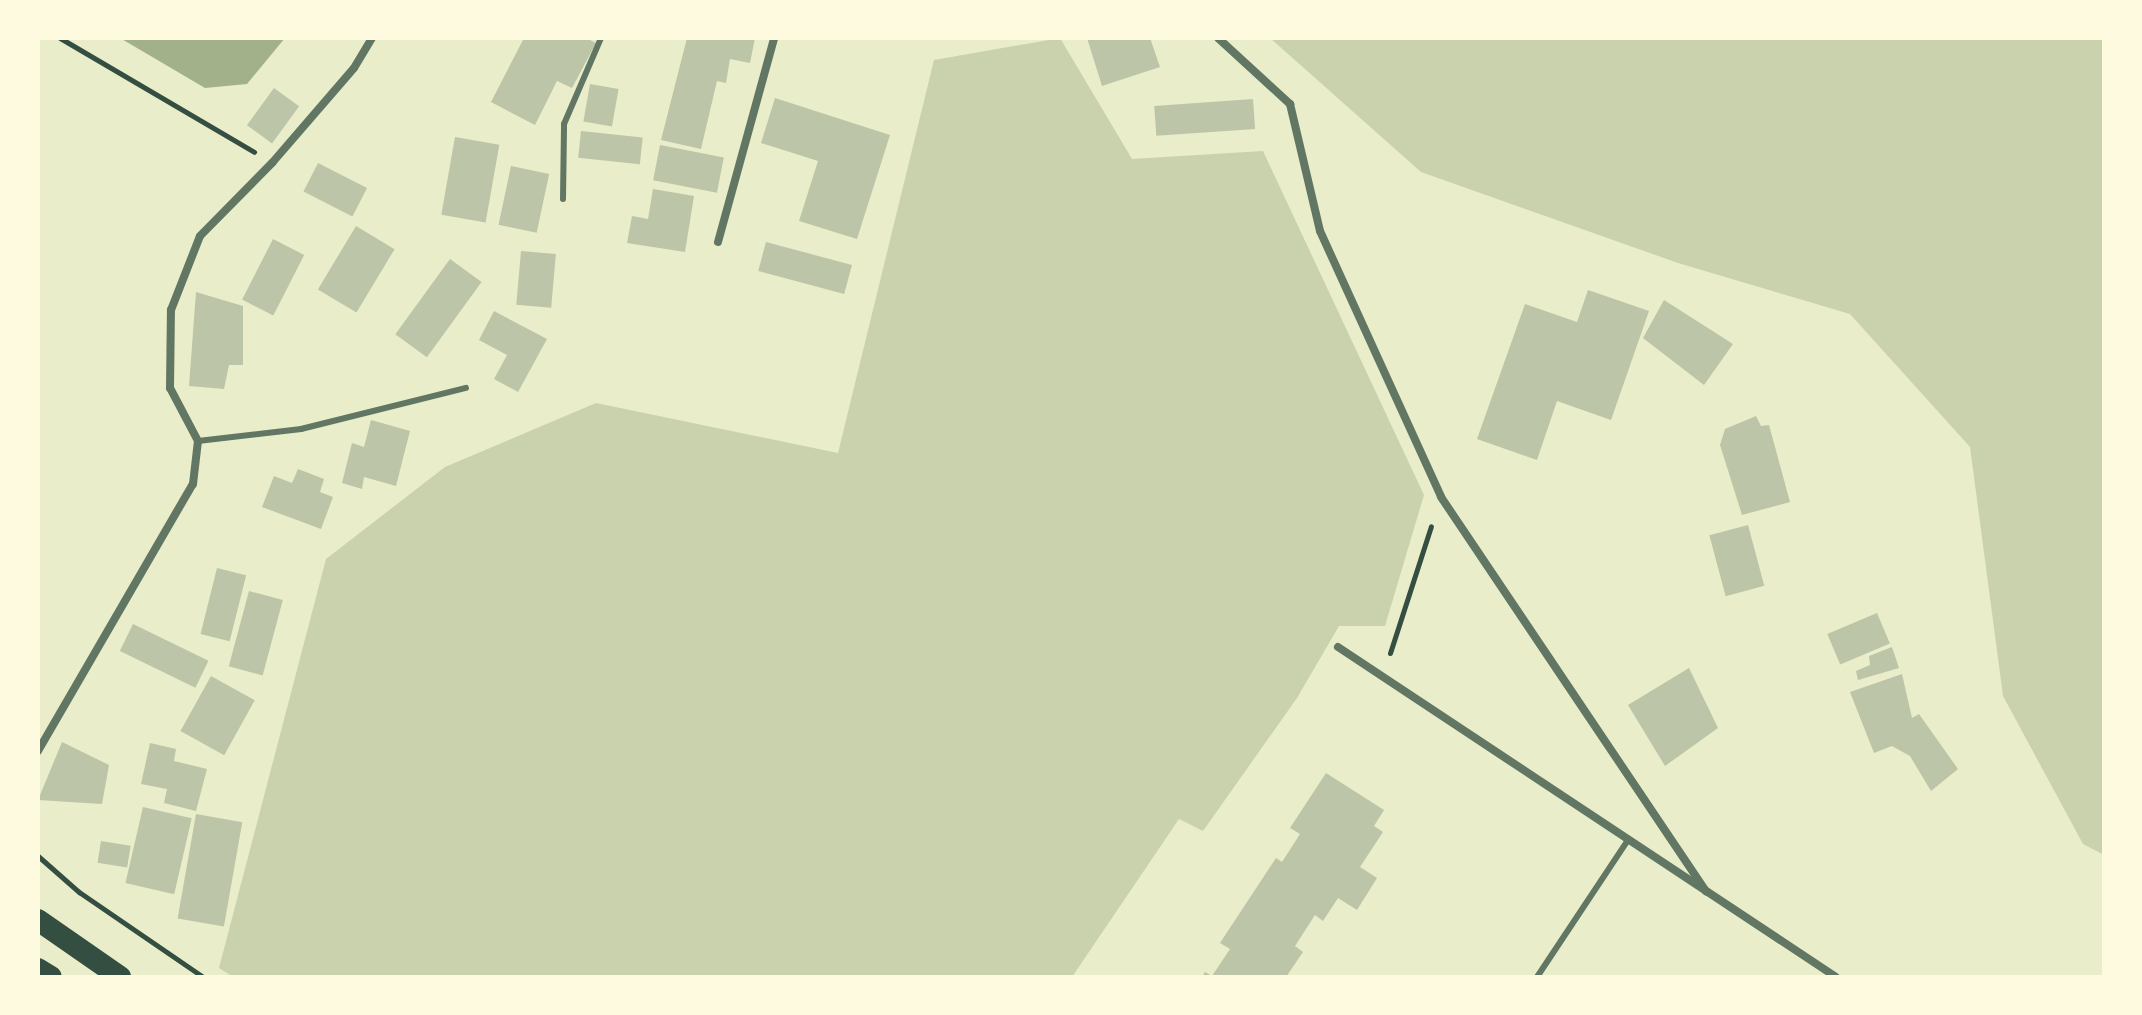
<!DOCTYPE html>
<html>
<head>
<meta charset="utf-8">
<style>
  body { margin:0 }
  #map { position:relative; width:2142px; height:1015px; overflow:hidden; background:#e9edc9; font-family:"Libre Baskerville",serif }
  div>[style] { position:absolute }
  .green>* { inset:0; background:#cad2ad }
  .water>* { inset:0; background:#a3b18a }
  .building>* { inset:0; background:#bcc5a7; transform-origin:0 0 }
  .path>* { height:5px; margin:-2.5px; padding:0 2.5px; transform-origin:2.5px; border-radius:2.5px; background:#344e41 }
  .service>* { height:6px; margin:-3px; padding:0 3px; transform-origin:3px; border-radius:3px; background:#617663 }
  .minor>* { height:8px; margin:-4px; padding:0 4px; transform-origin:4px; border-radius:4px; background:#617663 }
  .trunk>* { height:22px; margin:-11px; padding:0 11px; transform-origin:11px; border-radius:11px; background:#344e41 }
  span { translate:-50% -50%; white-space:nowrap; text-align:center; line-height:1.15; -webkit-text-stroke:7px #fefae0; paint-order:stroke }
  .frame { position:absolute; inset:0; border:40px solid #fefae0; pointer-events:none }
</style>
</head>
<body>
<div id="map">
  <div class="green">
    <i style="clip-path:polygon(1060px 38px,1132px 159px,1263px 151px,1424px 495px,1385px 626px,1339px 626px,1297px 698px,1203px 831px,1179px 819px,1072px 977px,233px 977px,219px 968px,326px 559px,445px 467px,596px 403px,838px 453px,934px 60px)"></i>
    <i style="clip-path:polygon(1270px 38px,2104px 38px,2104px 855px,2083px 844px,2003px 696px,1970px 447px,1850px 314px,1678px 263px,1421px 172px)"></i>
  </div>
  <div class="water">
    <i style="clip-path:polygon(120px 38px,285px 38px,247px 84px,205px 88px)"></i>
  </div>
  <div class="building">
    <i style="clip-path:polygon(524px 38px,586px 38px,596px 43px,572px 88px,557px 81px,535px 125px,491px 102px)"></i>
    <i style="clip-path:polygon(687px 38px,755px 38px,750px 63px,730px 59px,726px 83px,717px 81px,701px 149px,661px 140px)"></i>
    <i style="clip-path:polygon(1087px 38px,1150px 38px,1160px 67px,1102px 86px)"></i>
    <i style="left:590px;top:84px;width:29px;height:38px;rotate:10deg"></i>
    <i style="left:274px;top:88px;width:31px;height:46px;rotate:36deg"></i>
    <i style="clip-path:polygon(775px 98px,890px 135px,857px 239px,799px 221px,818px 161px,761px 143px)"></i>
    <i style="left:1253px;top:99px;width:30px;height:99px;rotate:86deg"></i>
    <i style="left:581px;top:131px;width:62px;height:27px;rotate:6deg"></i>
    <i style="left:455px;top:137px;width:45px;height:79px;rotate:10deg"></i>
    <i style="left:660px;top:145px;width:65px;height:36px;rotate:11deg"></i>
    <i style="left:318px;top:163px;width:55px;height:32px;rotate:27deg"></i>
    <i style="left:511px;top:166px;width:39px;height:60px;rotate:12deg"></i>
    <i style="clip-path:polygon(653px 189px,694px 196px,685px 252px,627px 243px,632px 216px,648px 219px)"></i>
    <i style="left:356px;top:226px;width:45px;height:74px;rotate:31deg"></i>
    <i style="left:273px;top:239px;width:35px;height:68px;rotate:27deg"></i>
    <i style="left:766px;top:242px;width:89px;height:30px;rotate:15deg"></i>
    <i style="left:521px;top:251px;width:35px;height:54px;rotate:5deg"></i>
    <i style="left:450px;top:259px;width:39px;height:93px;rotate:36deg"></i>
    <i style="clip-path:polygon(1588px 290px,1649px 311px,1611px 420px,1557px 401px,1537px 460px,1477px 439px,1525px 304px,1577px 322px)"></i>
    <i style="clip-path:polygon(196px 292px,243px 306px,243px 365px,229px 365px,224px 389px,189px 386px)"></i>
    <i style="clip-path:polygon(1664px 300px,1733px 344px,1704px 385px,1643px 338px)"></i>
    <i style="clip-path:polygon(494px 311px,547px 339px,518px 392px,494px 379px,507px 355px,479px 340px)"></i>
    <i style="clip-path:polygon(1756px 416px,1761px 426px,1769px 425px,1790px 502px,1742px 515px,1720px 445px,1725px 429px)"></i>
    <i style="clip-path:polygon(371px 420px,410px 431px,396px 486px,364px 477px,362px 489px,342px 483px,352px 443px,364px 447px)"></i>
    <i style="clip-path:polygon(298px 469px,324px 479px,320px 492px,333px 497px,321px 529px,262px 507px,274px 476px,292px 483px)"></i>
    <i style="left:1748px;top:525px;width:63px;height:40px;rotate:75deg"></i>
    <i style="left:217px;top:568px;width:30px;height:68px;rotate:14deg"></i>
    <i style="left:249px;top:591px;width:35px;height:78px;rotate:15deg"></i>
    <i style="left:1877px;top:613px;width:33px;height:54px;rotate:67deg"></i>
    <i style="left:133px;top:624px;width:84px;height:30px;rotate:26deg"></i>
    <i style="clip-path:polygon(1892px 647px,1899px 668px,1858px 680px,1856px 671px,1870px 665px,1869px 656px)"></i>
    <i style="clip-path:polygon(1689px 668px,1718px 728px,1665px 766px,1628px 705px)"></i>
    <i style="clip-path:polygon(1902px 674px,1912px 718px,1919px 714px,1958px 769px,1931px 791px,1910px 756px,1892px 746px,1874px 753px,1850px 692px)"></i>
    <i style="left:211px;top:676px;width:50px;height:63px;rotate:29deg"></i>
    <i style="clip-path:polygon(62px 742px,109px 765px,102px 804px,38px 800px)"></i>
    <i style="clip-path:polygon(150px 743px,176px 749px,174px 761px,207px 769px,196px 811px,164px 803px,167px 789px,141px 784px)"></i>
    <i style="clip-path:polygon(1326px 773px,1384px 810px,1374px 826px,1383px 832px,1360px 867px,1377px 878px,1357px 910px,1338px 898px,1323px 921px,1315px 915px,1295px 946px,1303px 952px,1286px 977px,1202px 977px,1205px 972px,1212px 976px,1230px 949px,1220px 943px,1276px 858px,1282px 862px,1300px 834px,1290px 828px)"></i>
    <i style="left:143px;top:807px;width:50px;height:78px;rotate:13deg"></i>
    <i style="left:196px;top:814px;width:47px;height:106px;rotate:10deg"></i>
    <i style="left:101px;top:841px;width:30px;height:22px;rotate:9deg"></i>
  </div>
  <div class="path">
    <i style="left:60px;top:38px;width:225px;rotate:30.4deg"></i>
    <i style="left:1390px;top:653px;width:133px;rotate:-72.1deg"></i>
    <i style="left:38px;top:856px;width:55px;rotate:41.3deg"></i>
    <i style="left:79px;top:892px;width:150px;rotate:34.4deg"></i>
  </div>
  <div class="service">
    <i style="left:563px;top:199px;width:75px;rotate:-89.2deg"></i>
    <i style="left:564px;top:124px;width:94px;rotate:-66.7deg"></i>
    <i style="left:198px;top:441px;width:104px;rotate:-6.6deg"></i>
    <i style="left:301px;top:429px;width:170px;rotate:-14deg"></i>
    <i style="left:1537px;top:977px;width:164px;rotate:-56.4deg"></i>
  </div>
  <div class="minor">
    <i style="left:1218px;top:38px;width:98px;rotate:42.5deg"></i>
    <i style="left:1290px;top:104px;width:130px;rotate:76.7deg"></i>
    <i style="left:1320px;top:231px;width:292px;rotate:65.5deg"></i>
    <i style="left:1441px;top:497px;width:475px;rotate:56.1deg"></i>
    <i style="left:718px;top:242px;width:212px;rotate:-74.6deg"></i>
    <i style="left:1338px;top:647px;width:597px;rotate:33.53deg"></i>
    <i style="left:38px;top:751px;width:309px;rotate:-59.9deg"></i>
    <i style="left:193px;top:484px;width:43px;rotate:-83.4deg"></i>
    <i style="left:198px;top:441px;width:60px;rotate:-117.8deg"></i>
    <i style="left:170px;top:388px;width:78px;rotate:-89.3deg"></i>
    <i style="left:171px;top:310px;width:79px;rotate:-68.6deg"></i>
    <i style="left:200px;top:236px;width:103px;rotate:-45.4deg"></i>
    <i style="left:272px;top:163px;width:125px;rotate:-49.2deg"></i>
    <i style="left:354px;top:68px;width:35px;rotate:-59deg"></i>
  </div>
  <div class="trunk">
    <i style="left:38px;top:920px;width:100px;rotate:34.8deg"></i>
    <i style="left:38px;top:969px;width:15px;rotate:32deg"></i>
  </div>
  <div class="frame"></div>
</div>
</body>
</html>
